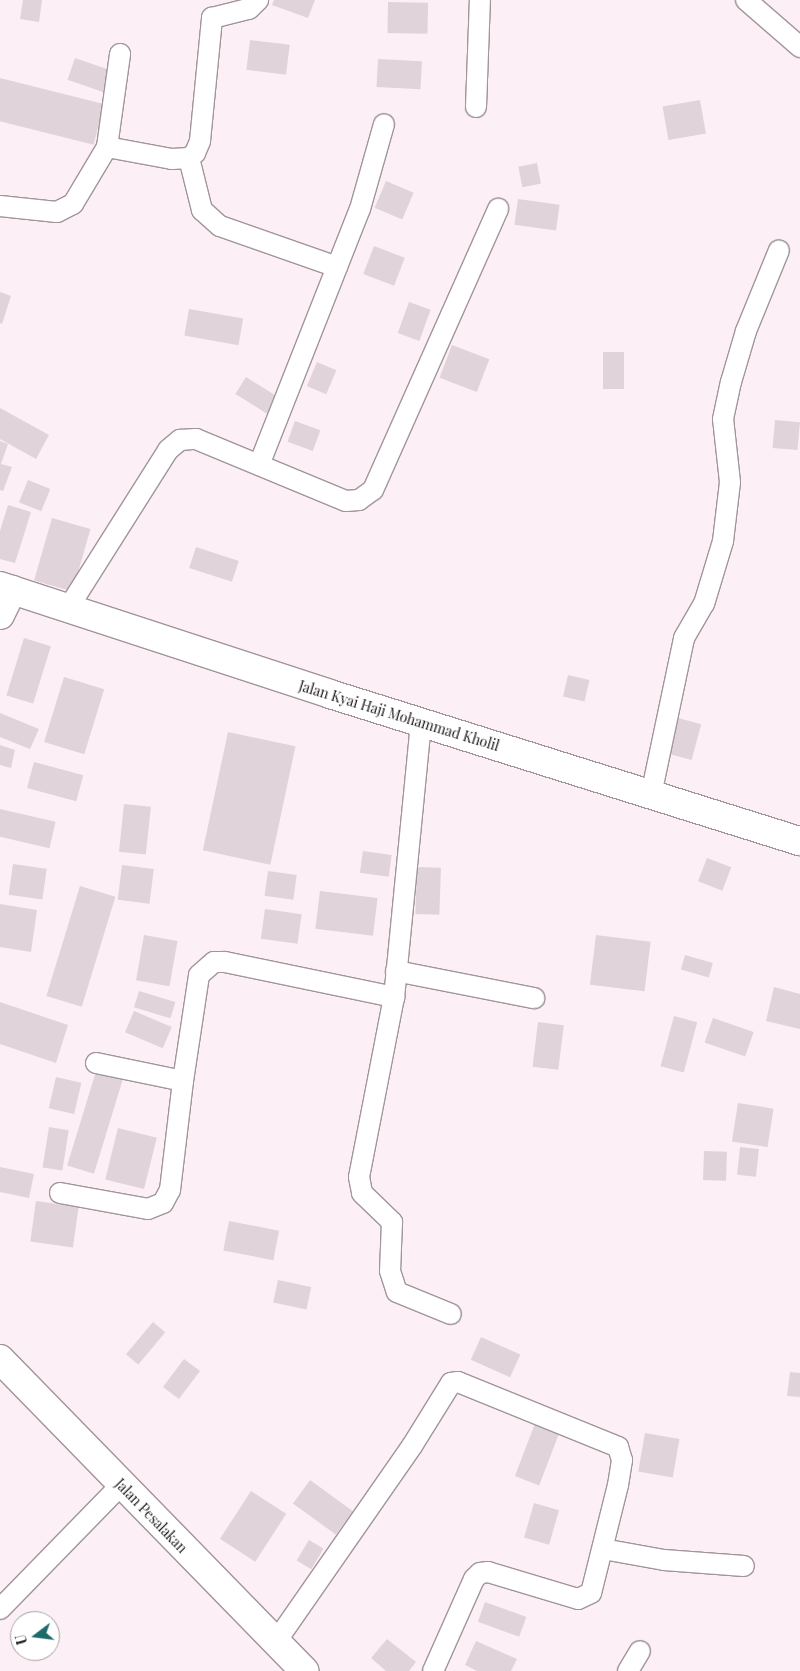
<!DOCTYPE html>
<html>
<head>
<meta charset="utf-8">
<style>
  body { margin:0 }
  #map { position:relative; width:800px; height:1671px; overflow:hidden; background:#fdeff6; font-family:"Playfair Display",serif }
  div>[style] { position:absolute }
  .building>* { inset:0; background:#e1d3da; transform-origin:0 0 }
  .roads { filter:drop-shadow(1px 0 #a1959b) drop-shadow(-1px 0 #a1959b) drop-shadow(0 1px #a1959b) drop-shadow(0 -1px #a1959b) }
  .street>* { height:20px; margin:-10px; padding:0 10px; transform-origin:10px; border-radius:10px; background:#fff }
  .secondary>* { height:28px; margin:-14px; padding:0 14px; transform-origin:14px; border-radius:14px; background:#fff }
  span { translate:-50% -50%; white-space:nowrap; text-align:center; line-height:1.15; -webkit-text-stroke:4.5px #fff; paint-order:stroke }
  .street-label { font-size:14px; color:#191517 }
  .north { position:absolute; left:10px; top:1611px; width:50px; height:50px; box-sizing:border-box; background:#fff; border:1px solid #a3a1a2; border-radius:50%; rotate:255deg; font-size:14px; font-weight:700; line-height:20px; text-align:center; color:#191517 }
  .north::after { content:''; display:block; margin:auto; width:18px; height:22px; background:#1e6a6b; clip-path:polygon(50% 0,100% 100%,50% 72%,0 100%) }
</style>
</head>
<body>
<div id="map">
  <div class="building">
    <i style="clip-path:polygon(23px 0,42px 0,39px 22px,20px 19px)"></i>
    <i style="clip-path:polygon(274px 0,315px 0,308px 18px,272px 5px)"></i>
    <i style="left:388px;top:2px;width:40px;height:31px;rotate:1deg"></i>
    <i style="left:250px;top:40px;width:40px;height:30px;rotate:7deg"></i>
    <i style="left:75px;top:58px;width:43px;height:23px;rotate:19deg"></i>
    <i style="left:378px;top:59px;width:44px;height:28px;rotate:3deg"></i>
    <i style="left:0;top:78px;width:107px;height:42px;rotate:14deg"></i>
    <i style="left:700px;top:100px;width:34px;height:38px;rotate:80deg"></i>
    <i style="left:537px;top:163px;width:21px;height:19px;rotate:79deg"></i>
    <i style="left:386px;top:181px;width:30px;height:29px;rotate:23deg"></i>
    <i style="left:518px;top:199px;width:42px;height:26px;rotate:8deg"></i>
    <i style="left:374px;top:246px;width:33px;height:30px;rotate:21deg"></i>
    <i style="clip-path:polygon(0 292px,11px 296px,2px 324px,0 323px)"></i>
    <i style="left:409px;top:302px;width:23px;height:33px;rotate:20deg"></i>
    <i style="left:189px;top:309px;width:55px;height:27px;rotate:10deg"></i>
    <i style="left:452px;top:345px;width:40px;height:35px;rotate:21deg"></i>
    <i style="left:603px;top:352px;width:21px;height:37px"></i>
    <i style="left:317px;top:362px;width:21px;height:26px;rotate:23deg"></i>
    <i style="left:246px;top:377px;width:40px;height:20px;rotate:32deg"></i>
    <i style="clip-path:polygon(0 408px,49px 435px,36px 459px,0 439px)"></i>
    <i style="left:775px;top:420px;width:25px;height:28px;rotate:5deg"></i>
    <i style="left:295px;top:421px;width:27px;height:22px;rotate:20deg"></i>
    <i style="clip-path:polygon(0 441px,8px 444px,1px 464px,12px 467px,3px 491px,0 490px)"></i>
    <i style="left:28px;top:480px;width:24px;height:24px;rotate:22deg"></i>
    <i style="clip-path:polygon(8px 505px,31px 512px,15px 563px,0 559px,0 531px)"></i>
    <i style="left:52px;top:518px;width:40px;height:65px;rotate:16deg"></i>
    <i style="left:196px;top:547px;width:45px;height:22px;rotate:18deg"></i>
    <i style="left:24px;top:638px;width:28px;height:60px;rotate:17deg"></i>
    <i style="left:568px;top:675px;width:22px;height:22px;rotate:13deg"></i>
    <i style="left:64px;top:677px;width:42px;height:68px;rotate:17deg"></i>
    <i style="clip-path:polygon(0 713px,39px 729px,30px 749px,0 737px)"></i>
    <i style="left:678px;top:718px;width:24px;height:37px;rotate:15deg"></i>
    <i style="left:228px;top:732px;width:69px;height:121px;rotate:12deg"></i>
    <i style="clip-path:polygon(0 745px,15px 750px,11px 768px,0 765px)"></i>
    <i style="left:34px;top:762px;width:51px;height:27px;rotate:15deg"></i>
    <i style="left:124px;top:804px;width:27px;height:48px;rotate:6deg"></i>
    <i style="left:0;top:809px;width:57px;height:27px;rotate:13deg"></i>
    <i style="left:363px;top:851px;width:29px;height:22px;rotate:8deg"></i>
    <i style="left:707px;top:858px;width:26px;height:25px;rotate:21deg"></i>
    <i style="left:13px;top:864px;width:34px;height:31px;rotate:8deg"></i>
    <i style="left:122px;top:865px;width:32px;height:35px;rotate:7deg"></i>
    <i style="left:417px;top:867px;width:24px;height:47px;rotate:2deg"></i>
    <i style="left:268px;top:871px;width:29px;height:25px;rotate:8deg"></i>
    <i style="left:80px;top:886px;width:37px;height:115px;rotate:17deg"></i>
    <i style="left:320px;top:891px;width:58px;height:38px;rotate:7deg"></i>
    <i style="clip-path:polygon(0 904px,37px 910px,31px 952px,0 947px)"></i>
    <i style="left:265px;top:909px;width:37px;height:30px;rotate:8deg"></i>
    <i style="left:144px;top:935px;width:34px;height:46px;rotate:10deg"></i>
    <i style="left:596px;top:935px;width:55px;height:50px;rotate:7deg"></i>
    <i style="left:685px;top:955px;width:29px;height:15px;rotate:16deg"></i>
    <i style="clip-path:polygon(774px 987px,800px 994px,800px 1029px,766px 1021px)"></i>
    <i style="left:139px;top:991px;width:38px;height:17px;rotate:17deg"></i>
    <i style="clip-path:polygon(0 1002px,68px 1025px,56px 1063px,0 1044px)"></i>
    <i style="left:134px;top:1011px;width:41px;height:23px;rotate:23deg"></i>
    <i style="left:674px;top:1016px;width:24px;height:52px;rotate:15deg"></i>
    <i style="left:713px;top:1018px;width:43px;height:26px;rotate:19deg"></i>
    <i style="left:538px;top:1022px;width:26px;height:45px;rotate:7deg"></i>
    <i style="left:97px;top:1068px;width:28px;height:102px;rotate:17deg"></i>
    <i style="left:56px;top:1077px;width:26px;height:32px;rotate:13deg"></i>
    <i style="left:738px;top:1103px;width:36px;height:39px;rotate:9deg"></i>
    <i style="left:49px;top:1127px;width:20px;height:41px;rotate:9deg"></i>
    <i style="left:118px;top:1128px;width:40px;height:53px;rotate:14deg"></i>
    <i style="left:740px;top:1147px;width:19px;height:28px;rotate:6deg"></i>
    <i style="left:704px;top:1151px;width:23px;height:29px;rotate:2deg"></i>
    <i style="clip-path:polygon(0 1167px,34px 1174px,29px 1198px,0 1192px)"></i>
    <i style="left:36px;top:1201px;width:43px;height:41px;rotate:8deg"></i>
    <i style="left:229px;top:1221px;width:51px;height:30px;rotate:11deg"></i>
    <i style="left:278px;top:1280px;width:34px;height:23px;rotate:12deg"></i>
    <i style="left:153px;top:1322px;width:16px;height:42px;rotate:40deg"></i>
    <i style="left:481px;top:1337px;width:43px;height:25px;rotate:24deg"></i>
    <i style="left:184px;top:1359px;width:20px;height:35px;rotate:37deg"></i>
    <i style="clip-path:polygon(790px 1372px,800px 1373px,800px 1397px,787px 1396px)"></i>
    <i style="left:536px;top:1421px;width:26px;height:59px;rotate:21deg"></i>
    <i style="left:645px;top:1433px;width:35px;height:39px;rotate:10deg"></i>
    <i style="left:310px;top:1480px;width:53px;height:29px;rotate:36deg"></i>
    <i style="left:251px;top:1491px;width:42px;height:57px;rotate:33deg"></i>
    <i style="left:534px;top:1503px;width:26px;height:36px;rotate:16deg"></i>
    <i style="left:309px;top:1540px;width:17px;height:24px;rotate:31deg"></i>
    <i style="left:485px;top:1602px;width:44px;height:21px;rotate:20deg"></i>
    <i style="clip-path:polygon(387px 1639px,416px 1662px,409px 1671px,386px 1671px,371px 1658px)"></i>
    <i style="clip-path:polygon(476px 1641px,517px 1659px,511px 1671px,477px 1671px,465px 1665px)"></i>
  </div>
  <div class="roads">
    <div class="street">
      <i style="left:746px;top:0;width:72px;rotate:41deg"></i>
      <i style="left:476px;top:107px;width:107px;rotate:-87.9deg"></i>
      <i style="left:107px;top:147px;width:66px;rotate:10.5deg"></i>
      <i style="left:172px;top:159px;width:17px;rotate:-3deg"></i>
      <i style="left:189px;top:158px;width:8px;rotate:-40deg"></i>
      <i style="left:195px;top:153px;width:13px;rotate:-67deg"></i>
      <i style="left:200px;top:141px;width:124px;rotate:-84.4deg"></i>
      <i style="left:212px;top:18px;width:38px;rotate:-14deg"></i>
      <i style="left:249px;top:9px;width:13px;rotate:-45deg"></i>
      <i style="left:189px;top:158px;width:54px;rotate:76deg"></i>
      <i style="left:202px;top:210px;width:24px;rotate:42deg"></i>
      <i style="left:220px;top:226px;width:124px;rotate:19.3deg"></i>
      <i style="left:0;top:206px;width:57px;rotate:6deg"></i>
      <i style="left:57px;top:212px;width:18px;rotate:-27deg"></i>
      <i style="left:73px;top:204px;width:66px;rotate:-59.2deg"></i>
      <i style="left:107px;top:147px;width:94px;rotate:-82deg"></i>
      <i style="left:259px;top:465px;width:275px;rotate:-68.5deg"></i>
      <i style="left:360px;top:209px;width:88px;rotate:-74.2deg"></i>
      <i style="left:67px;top:610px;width:189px;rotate:-57.7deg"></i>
      <i style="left:168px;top:450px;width:16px;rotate:-40deg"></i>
      <i style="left:180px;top:440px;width:16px;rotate:-4deg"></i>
      <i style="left:196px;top:439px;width:162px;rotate:22.5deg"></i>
      <i style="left:346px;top:501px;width:13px;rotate:-4deg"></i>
      <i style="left:359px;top:500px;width:17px;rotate:-36deg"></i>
      <i style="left:373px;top:490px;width:308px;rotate:-66deg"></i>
      <i style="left:421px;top:723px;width:275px;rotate:95.6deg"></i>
      <i style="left:394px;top:997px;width:183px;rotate:101deg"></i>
      <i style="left:359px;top:1177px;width:16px;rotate:79deg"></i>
      <i style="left:362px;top:1193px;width:42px;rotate:44deg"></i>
      <i style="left:392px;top:1222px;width:49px;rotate:92.3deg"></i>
      <i style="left:390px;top:1271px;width:22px;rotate:72deg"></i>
      <i style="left:397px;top:1292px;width:58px;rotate:22.2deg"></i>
      <i style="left:651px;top:795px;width:160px;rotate:-78.1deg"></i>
      <i style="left:684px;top:638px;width:39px;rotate:-60deg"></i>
      <i style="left:704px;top:604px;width:66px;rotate:-73.2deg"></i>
      <i style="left:723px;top:541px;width:59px;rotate:-83.2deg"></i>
      <i style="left:730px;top:482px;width:63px;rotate:-96.3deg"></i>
      <i style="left:723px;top:419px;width:38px;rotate:-78deg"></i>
      <i style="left:731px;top:382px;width:53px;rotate:-73.6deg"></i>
      <i style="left:746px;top:331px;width:87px;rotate:-67.8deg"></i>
      <i style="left:396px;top:971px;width:141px;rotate:11.1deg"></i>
      <i style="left:96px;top:1063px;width:89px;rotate:11.7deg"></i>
      <i style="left:183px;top:1081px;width:107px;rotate:-81.4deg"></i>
      <i style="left:199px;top:975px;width:20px;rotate:-41deg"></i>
      <i style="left:214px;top:962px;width:11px"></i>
      <i style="left:225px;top:962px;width:173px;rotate:11.7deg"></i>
      <i style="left:60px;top:1193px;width:89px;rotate:10.3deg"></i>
      <i style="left:148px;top:1209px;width:16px;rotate:-22deg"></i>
      <i style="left:163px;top:1203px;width:15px;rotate:-62deg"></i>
      <i style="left:170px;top:1190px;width:110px;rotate:-83.2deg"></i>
      <i style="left:603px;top:1549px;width:62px;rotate:10.2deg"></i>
      <i style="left:664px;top:1560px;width:80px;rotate:4.3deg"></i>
      <i style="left:0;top:1609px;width:173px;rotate:-45.7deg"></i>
      <i style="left:275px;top:1643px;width:240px;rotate:-55.2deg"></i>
      <i style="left:412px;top:1446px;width:74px;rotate:-58.2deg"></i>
      <i style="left:451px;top:1383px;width:7px;rotate:-8deg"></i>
      <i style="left:458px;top:1382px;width:173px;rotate:22.1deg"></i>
      <i style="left:618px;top:1447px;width:14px;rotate:73deg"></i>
      <i style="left:622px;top:1460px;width:25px;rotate:99deg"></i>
      <i style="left:618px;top:1485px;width:111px;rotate:104deg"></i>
      <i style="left:591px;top:1593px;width:14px;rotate:155deg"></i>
      <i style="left:578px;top:1599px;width:94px;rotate:-163.3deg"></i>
      <i style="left:488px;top:1572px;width:8px;rotate:173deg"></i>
      <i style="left:480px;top:1573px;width:8px;rotate:135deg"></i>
      <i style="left:474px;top:1579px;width:101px;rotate:114deg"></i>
      <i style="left:628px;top:1671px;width:23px;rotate:-59deg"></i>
    </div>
    <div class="secondary">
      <i style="left:0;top:586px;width:347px;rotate:18.1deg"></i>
      <i style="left:330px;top:694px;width:492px;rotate:17.4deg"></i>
      <i style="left:0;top:615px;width:28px;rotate:-64deg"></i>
      <i style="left:0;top:1359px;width:436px;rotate:45.7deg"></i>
    </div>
  </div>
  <div class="street-label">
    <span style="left:399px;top:716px;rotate:17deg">Jalan Kyai Haji Mohammad Kholil</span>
    <span style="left:151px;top:1516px;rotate:46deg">Jalan Pesalakan</span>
  </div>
  <div class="north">U</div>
</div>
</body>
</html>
